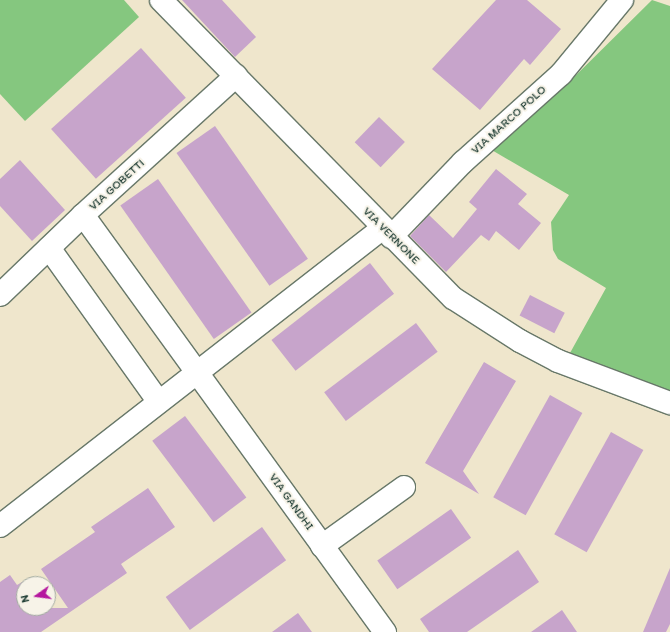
<!DOCTYPE html>
<html>
<head>
<meta charset="utf-8">
<style>
  body { margin:0 }
  #map { position:relative; width:670px; height:632px; overflow:hidden; background:#efe6cc; font-family:Itim,sans-serif }
  div>[style] { position:absolute }
  .green>* { inset:0; background:#85c77f }
  .building>* { inset:0; background:#c7a4cb; transform-origin:0 0 }
  .roads { filter:drop-shadow(1px 0 #687869) drop-shadow(-1px 0 #687869) drop-shadow(0 1px #687869) drop-shadow(0 -1px #687869) }
  .minor>* { height:22px; margin:-11px; padding:0 11px; transform-origin:11px; border-radius:11px; background:#fff }
  span { translate:-50% -50%; white-space:nowrap; text-align:center; line-height:1.15; -webkit-text-stroke:4px #f7f3e8; paint-order:stroke }
  .street-label { font-size:12px; color:#1f3d34 }
  .north { position:absolute; left:16px; top:576px; width:40px; height:40px; box-sizing:border-box; background:#f7f3e8; border:1px solid #a1aaa0; border-radius:50%; rotate:256deg; font-size:11px; font-weight:700; line-height:16px; text-align:center; color:#1f3d34 }
  .north::after { content:''; display:block; margin:auto; width:14px; height:18px; background:#b5179e; clip-path:polygon(50% 0,100% 100%,50% 72%,0 100%) }
</style>
</head>
<body>
<div id="map">
  <div class="green">
    <i style="clip-path:polygon(0 0,124px 0,139px 17px,25px 121px,0 94px)"></i>
    <i style="clip-path:polygon(652px 0,670px 6px,670px 392px,570px 353px,606px 288px,558px 259px,553px 250px,551px 222px,569px 195px,490px 149px,563px 88px)"></i>
  </div>
  <div class="building">
    <i style="clip-path:polygon(182px 0,222px 0,256px 37px,235px 57px)"></i>
    <i style="clip-path:polygon(496px 0,527px 0,561px 29px,530px 65px,524px 59px,480px 110px,432px 69px)"></i>
    <i style="left:141px;top:48px;width:67px;height:121px;rotate:48deg"></i>
    <i style="left:379px;top:117px;width:36px;height:35px;rotate:44deg"></i>
    <i style="left:215px;top:126px;width:162px;height:47px;rotate:55deg"></i>
    <i style="clip-path:polygon(20px 160px,65px 210px,32px 241px,0 206px,0 179px)"></i>
    <i style="clip-path:polygon(496px 169px,527px 194px,518px 204px,541px 223px,519px 250px,496px 231px,489px 241px,481px 235px,446px 272px,410px 236px,429px 215px,453px 238px,477px 209px,469px 202px)"></i>
    <i style="left:158px;top:179px;width:163px;height:46px;rotate:55deg"></i>
    <i style="left:370px;top:263px;width:39px;height:125px;rotate:52deg"></i>
    <i style="left:530px;top:295px;width:39px;height:23px;rotate:27deg"></i>
    <i style="left:416px;top:323px;width:36px;height:115px;rotate:53deg"></i>
    <i style="clip-path:polygon(484px 362px,516px 381px,463px 471px,479px 494px,425px 463px)"></i>
    <i style="left:550px;top:395px;width:37px;height:117px;rotate:29deg"></i>
    <i style="left:185px;top:416px;width:102px;height:41px;rotate:53deg"></i>
    <i style="left:611px;top:432px;width:37px;height:117px;rotate:29deg"></i>
    <i style="clip-path:polygon(148px 488px,175px 527px,121px 564px,127px 573px,41px 632px,0 632px,0 582px,10px 575px,17px 585px,24px 581px,24px 608px,68px 608px,41px 569px,95px 532px,91px 527px)"></i>
    <i style="left:451px;top:509px;width:35px;height:90px;rotate:55deg"></i>
    <i style="left:262px;top:527px;width:41px;height:119px;rotate:54deg"></i>
    <i style="clip-path:polygon(518px 550px,539px 582px,467px 632px,429px 632px,420px 619px)"></i>
    <i style="clip-path:polygon(670px 568px,670px 624px,666px 632px,643px 632px)"></i>
    <i style="clip-path:polygon(562px 610px,577px 632px,531px 632px)"></i>
    <i style="clip-path:polygon(298px 613px,312px 632px,272px 632px)"></i>
  </div>
  <div class="roads">
    <div class="minor">
      <i style="left:161px;top:0;width:417px;rotate:45.6deg"></i>
      <i style="left:453px;top:298px;width:80px;rotate:32.7deg"></i>
      <i style="left:520px;top:341px;width:43px;rotate:27.8deg"></i>
      <i style="left:558px;top:361px;width:120px;rotate:20.6deg"></i>
      <i style="left:83px;top:215px;width:515px;rotate:54.09deg"></i>
      <i style="left:391px;top:237px;width:104px;rotate:-46.2deg"></i>
      <i style="left:463px;top:162px;width:132px;rotate:-41.9deg"></i>
      <i style="left:561px;top:74px;width:96px;rotate:-50.5deg"></i>
      <i style="left:49px;top:248px;width:189px;rotate:54.5deg"></i>
      <i style="left:0;top:295px;width:115px;rotate:-43.9deg"></i>
      <i style="left:83px;top:215px;width:207px;rotate:-42.3deg"></i>
      <i style="left:0;top:526px;width:485px;rotate:-37.9deg"></i>
      <i style="left:322px;top:546px;width:101px;rotate:-35.7deg"></i>
    </div>
  </div>
  <div class="street-label">
    <span style="left:509px;top:120px;rotate:-42deg">VIA MARCO POLO</span>
    <span style="left:117px;top:185px;rotate:-42deg">VIA GOBETTI</span>
    <span style="left:391px;top:236px;rotate:45deg">VIA VERNONE</span>
    <span style="left:291px;top:502px;rotate:54deg">VIA GANDHI</span>
  </div>
  <div class="north">N</div>
</div>
</body>
</html>
